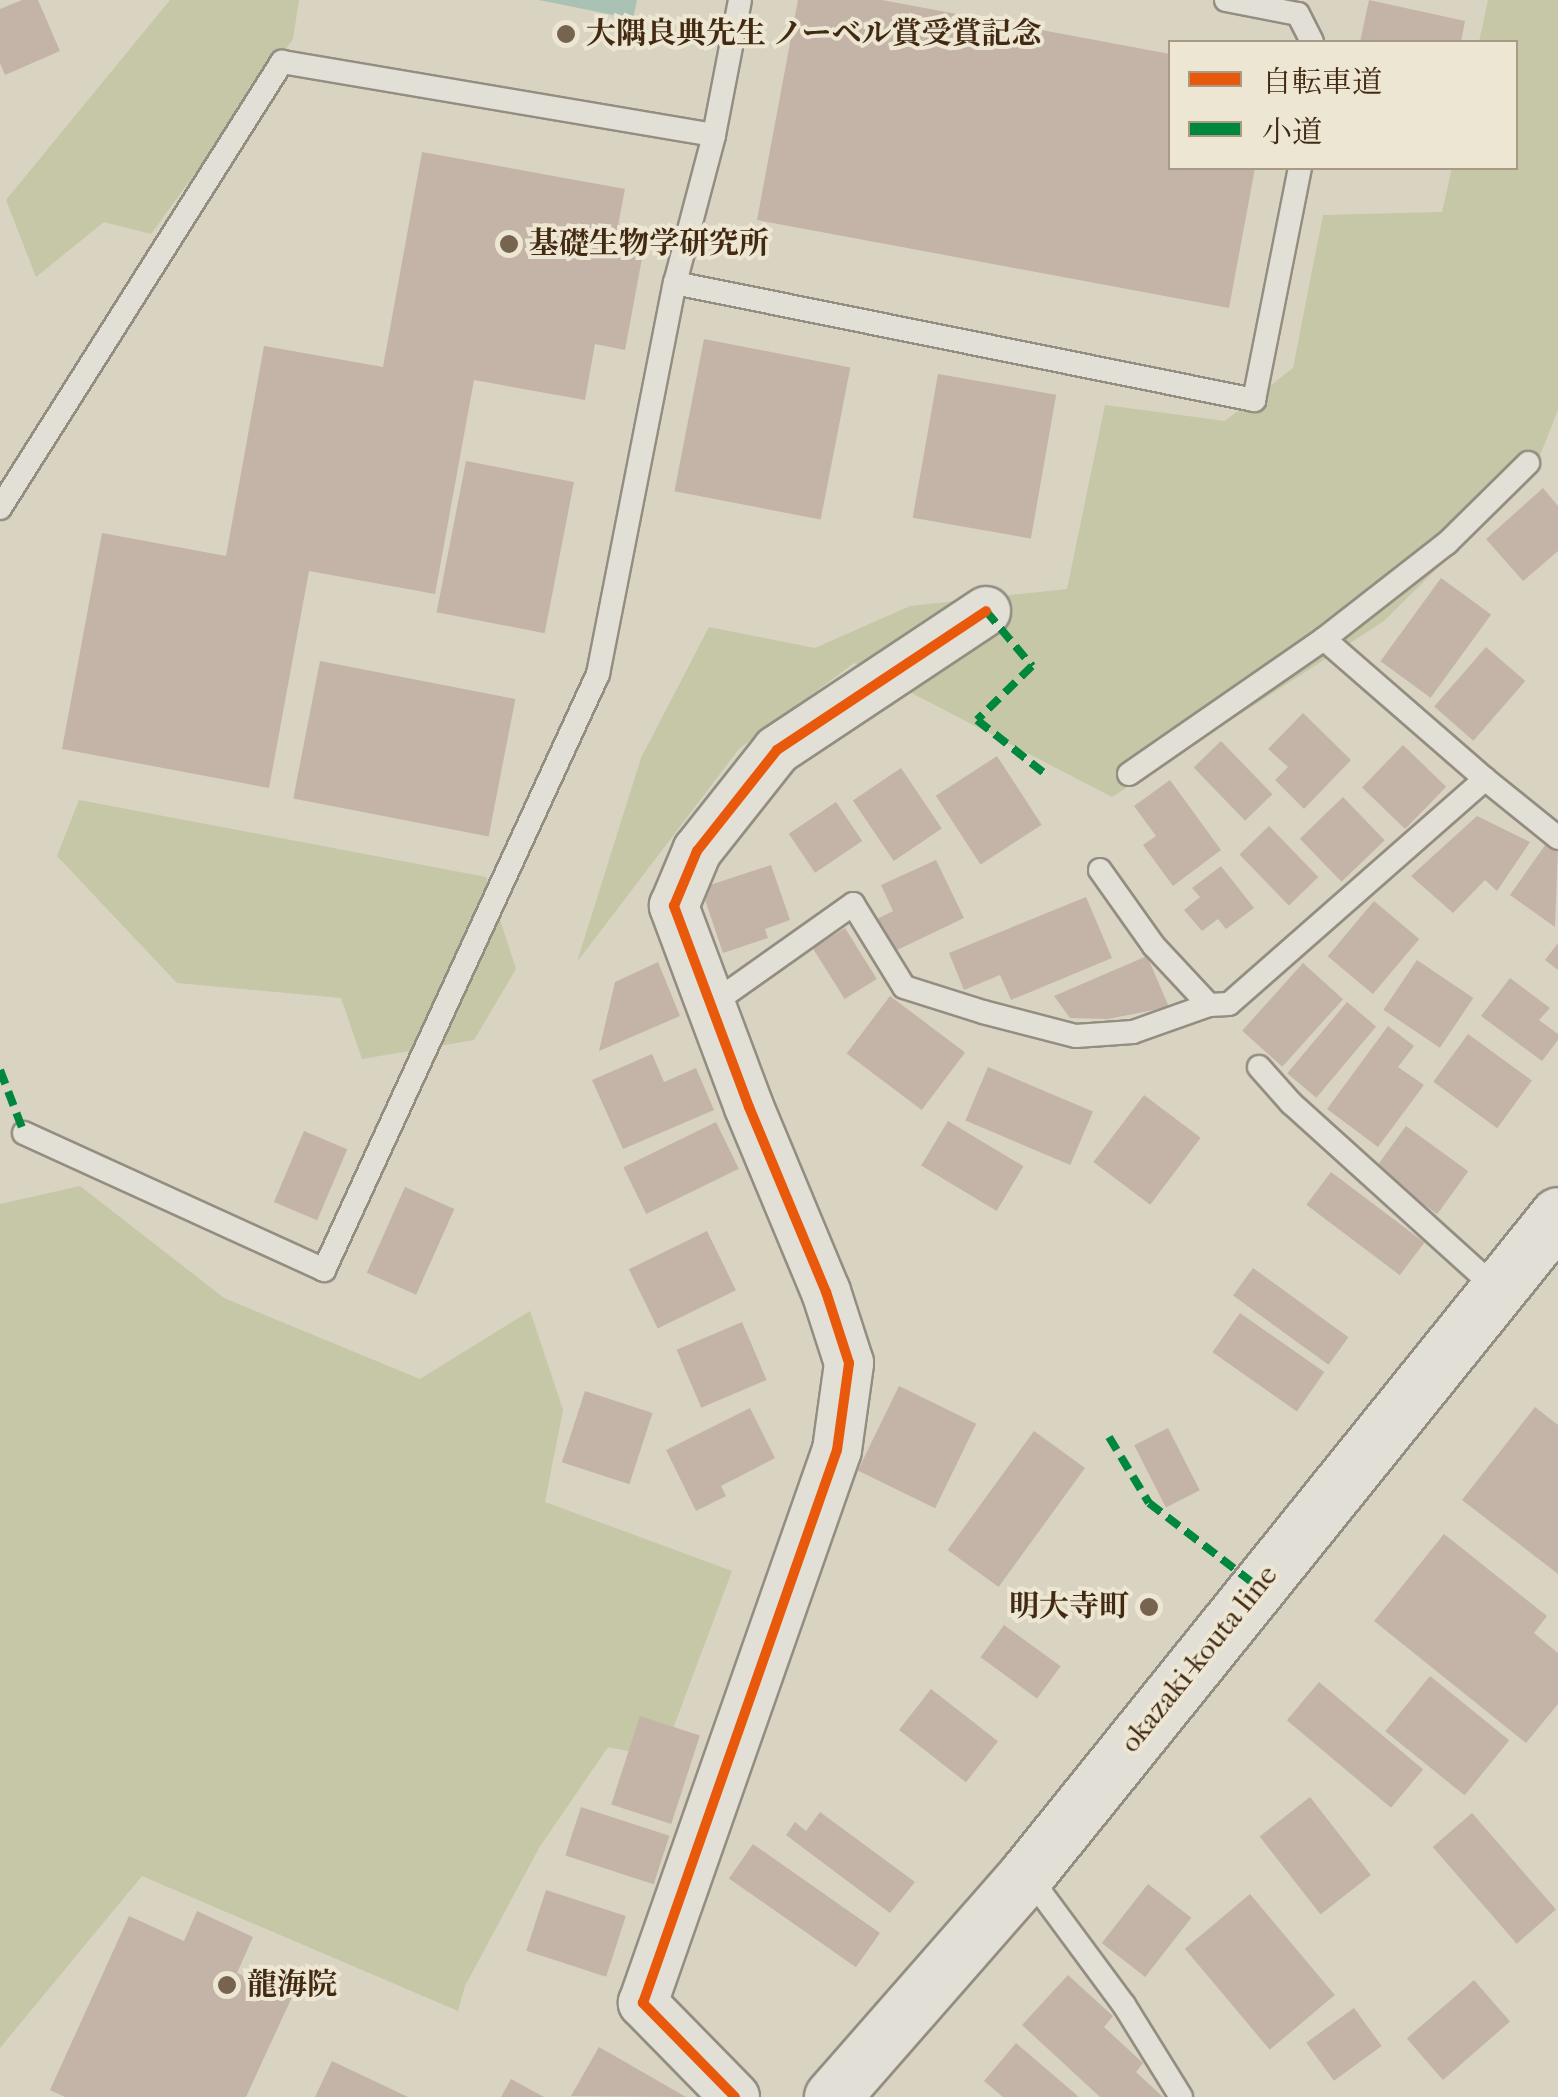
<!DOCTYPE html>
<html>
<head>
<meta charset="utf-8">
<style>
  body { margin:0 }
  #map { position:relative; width:1558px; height:2097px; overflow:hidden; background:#d9d3c2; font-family:"IM FELL French Canon","Noto Serif JP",serif }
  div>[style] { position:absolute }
  .green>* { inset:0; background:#c5c7a6 }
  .water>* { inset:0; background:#a9c2b3 }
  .building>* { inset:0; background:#c4b4a8; transform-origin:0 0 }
  .roads { filter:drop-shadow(2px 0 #948d81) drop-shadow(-2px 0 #948d81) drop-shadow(0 2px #948d81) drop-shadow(0 -2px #948d81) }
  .service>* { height:22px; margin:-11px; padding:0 11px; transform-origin:11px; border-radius:11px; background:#e2dfd6 }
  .minor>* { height:48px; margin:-24px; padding:0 24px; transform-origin:24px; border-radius:24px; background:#e2dfd6 }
  .secondary>* { height:55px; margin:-27.5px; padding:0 27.5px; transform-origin:27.5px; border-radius:27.5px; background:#e2dfd6 }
  .quiet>* { height:8px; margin-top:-4px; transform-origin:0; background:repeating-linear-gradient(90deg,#00873e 0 15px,transparent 0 23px) }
  .cycleway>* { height:10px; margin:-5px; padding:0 5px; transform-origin:5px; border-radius:5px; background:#e8590c }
  .dots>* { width:28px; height:28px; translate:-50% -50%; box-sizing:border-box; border:5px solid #ece6d2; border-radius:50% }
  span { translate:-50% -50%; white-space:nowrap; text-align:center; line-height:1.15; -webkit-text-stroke:8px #ece6d2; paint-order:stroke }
  .poi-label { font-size:30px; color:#422912; font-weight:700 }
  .left { translate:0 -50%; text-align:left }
  .right { translate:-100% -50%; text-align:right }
  .street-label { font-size:30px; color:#422912 }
  .legend { position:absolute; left:1168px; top:40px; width:350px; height:130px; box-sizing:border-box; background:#ece6d2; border:2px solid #a89a85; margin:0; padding:12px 18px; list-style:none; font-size:30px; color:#422912 }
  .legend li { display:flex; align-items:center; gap:20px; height:50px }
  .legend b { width:50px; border:2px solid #a89a85 }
</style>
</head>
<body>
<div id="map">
  <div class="green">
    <i style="clip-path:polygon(170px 0,299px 0,293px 39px,151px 234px,104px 222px,36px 277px,6px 200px)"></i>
    <i style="clip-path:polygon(1488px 0,1558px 0,1558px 410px,1533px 473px,1384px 621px,1112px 797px,854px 663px,739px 749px,577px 962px,641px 758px,709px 627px,815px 648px,910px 606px,1067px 589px,1105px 405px,1225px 421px,1293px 368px,1323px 215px,1442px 212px,1452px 168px,1516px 168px,1516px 42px,1479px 42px)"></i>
    <i style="clip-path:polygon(79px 800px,486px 877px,516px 969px,474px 1040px,362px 1059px,341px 998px,177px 983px,57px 856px)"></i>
    <i style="clip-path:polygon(80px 1186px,224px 1298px,420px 1379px,530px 1311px,563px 1410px,545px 1502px,732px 1571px,662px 1758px,608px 1747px,539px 1848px,465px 1986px,458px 2011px,142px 1876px,0 2048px,0 1204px)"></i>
  </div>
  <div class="water">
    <i style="clip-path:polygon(539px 0,637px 0,633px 19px)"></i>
  </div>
  <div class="building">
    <i style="clip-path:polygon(22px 0,38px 0,60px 51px,5px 75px,0 63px,0 9px)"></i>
    <i style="clip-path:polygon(798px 0,882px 0,1170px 54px,1170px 168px,1255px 168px,1229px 308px,757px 220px)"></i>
    <i style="clip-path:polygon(1369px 0,1465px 21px,1461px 42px,1360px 42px)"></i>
    <i style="clip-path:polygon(422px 152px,625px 189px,614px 247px,643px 253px,625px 350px,595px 344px,585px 400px,474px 380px,435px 594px,309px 571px,269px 788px,62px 749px,102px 533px,226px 556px,264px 346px,383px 367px)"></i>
    <i style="left:704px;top:339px;width:149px;height:155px;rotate:11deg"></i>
    <i style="left:938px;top:374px;width:120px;height:146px;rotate:10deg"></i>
    <i style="left:466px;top:461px;width:110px;height:154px;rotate:11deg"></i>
    <i style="clip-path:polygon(1543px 488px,1558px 506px,1558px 551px,1523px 581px,1486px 539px)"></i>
    <i style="left:1441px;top:578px;width:62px;height:103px;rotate:36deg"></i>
    <i style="left:1486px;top:647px;width:52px;height:79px;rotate:41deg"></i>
    <i style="left:320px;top:661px;width:199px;height:140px;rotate:11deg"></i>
    <i style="clip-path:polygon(1303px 713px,1351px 760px,1304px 809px,1275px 780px,1288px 767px,1268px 749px)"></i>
    <i style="left:1221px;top:741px;width:74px;height:38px;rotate:46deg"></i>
    <i style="left:1403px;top:745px;width:60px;height:59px;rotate:44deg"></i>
    <i style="left:997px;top:756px;width:82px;height:73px;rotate:57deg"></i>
    <i style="left:901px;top:768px;width:73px;height:58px;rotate:56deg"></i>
    <i style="clip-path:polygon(1170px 780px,1221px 850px,1173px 886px,1143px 845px,1156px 836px,1134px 806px)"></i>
    <i style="left:1343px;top:797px;width:60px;height:60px;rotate:46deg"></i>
    <i style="left:836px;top:802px;width:47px;height:57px;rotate:56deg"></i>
    <i style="clip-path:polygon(1477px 816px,1530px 842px,1497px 891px,1485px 880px,1453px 913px,1411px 876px)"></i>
    <i style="left:1269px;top:826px;width:71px;height:41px;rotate:46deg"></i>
    <i style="clip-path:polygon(1548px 841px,1558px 848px,1555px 927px,1510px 895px)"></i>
    <i style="clip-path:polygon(936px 860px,964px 918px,893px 952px,877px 919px,893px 911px,881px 885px)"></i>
    <i style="clip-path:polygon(771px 865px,790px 920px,765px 929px,768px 938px,723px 953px,701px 888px)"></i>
    <i style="clip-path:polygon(1221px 866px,1254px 908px,1226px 929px,1218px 919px,1202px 931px,1184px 910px,1200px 897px,1192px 888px)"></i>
    <i style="clip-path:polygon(1086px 897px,1112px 958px,1011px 1000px,1000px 975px,964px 990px,949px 953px)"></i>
    <i style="left:1374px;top:901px;width:59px;height:72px;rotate:40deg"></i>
    <i style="left:845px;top:928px;width:60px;height:38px;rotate:58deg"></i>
    <i style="clip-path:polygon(1558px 943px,1558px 970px,1545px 960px)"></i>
    <i style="clip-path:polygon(1147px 956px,1169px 1007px,1108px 1019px,1070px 1018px,1054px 996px)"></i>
    <i style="left:1417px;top:960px;width:68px;height:60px;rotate:34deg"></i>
    <i style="clip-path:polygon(658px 962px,680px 1016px,599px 1051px,615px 982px)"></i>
    <i style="left:1303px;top:963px;width:54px;height:91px;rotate:42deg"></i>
    <i style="clip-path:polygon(1510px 978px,1550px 1008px,1539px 1020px,1558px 1034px,1558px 1040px,1542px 1061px,1481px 1016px)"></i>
    <i style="left:890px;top:996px;width:94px;height:72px;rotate:37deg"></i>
    <i style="left:1347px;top:1002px;width:38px;height:93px;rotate:40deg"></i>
    <i style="clip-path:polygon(1388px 1026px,1414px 1046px,1398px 1067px,1424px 1085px,1378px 1147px,1327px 1109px)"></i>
    <i style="left:1468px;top:1034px;width:79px;height:59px;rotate:36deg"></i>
    <i style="clip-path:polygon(652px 1054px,664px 1082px,696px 1068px,714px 1110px,623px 1149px,592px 1080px)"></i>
    <i style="left:988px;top:1067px;width:114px;height:58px;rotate:23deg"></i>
    <i style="left:1144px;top:1095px;width:71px;height:84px;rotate:37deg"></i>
    <i style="left:948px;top:1121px;width:88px;height:52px;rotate:31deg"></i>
    <i style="left:716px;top:1122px;width:52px;height:103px;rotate:64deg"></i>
    <i style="left:1406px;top:1126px;width:77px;height:53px;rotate:36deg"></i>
    <i style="left:304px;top:1131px;width:47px;height:77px;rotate:23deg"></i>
    <i style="left:1331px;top:1172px;width:117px;height:41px;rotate:37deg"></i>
    <i style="left:405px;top:1187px;width:54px;height:94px;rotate:24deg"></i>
    <i style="left:707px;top:1231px;width:66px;height:87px;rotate:64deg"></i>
    <i style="left:1253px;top:1268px;width:118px;height:34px;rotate:36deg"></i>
    <i style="left:1240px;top:1313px;width:103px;height:48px;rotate:35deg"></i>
    <i style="left:742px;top:1322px;width:63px;height:71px;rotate:67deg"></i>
    <i style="left:899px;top:1386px;width:86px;height:94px;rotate:26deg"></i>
    <i style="left:585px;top:1391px;width:71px;height:75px;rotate:18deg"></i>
    <i style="clip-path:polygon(1535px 1407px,1558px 1425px,1558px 1574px,1462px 1500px)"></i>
    <i style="clip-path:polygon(750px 1408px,775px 1458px,721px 1486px,726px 1496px,696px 1511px,666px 1450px)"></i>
    <i style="left:1168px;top:1428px;width:70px;height:38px;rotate:63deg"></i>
    <i style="left:1034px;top:1431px;width:63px;height:147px;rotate:36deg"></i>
    <i style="clip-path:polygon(1444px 1534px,1547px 1616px,1534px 1633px,1558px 1653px,1558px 1704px,1526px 1743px,1374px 1621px)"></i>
    <i style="left:1004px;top:1625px;width:70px;height:40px;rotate:36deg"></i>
    <i style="left:1430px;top:1676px;width:102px;height:71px;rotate:39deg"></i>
    <i style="left:1319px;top:1682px;width:136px;height:50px;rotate:40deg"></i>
    <i style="left:931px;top:1689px;width:85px;height:52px;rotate:38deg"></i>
    <i style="left:640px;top:1716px;width:63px;height:93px;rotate:18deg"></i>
    <i style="left:1310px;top:1797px;width:99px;height:64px;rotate:52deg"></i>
    <i style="left:581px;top:1807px;width:93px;height:51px;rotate:18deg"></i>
    <i style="clip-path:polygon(820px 1812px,915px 1882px,890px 1913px,786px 1835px,795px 1822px,806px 1831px)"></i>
    <i style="left:1472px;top:1813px;width:128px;height:52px;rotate:49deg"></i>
    <i style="left:753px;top:1844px;width:155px;height:42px;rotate:35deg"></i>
    <i style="left:1148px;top:1884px;width:55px;height:75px;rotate:38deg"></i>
    <i style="left:546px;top:1890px;width:84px;height:64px;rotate:18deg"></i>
    <i style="left:1250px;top:1894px;width:132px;height:85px;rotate:50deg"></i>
    <i style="clip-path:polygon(197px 1911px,253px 1937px,237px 1973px,292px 1997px,246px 2097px,65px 2097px,50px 2090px,129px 1916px,184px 1941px)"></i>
    <i style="clip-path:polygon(1068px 1975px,1113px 2016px,1104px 2027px,1143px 2063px,1136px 2072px,1163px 2097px,1100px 2097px,1022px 2025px)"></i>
    <i style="left:1474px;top:1980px;width:55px;height:89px;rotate:49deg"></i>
    <i style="left:1354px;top:2008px;width:47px;height:59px;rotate:54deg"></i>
    <i style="clip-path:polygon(1016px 2043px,1079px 2097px,1003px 2097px,984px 2081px)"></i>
    <i style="clip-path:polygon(599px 2047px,686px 2097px,571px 2096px)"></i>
    <i style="clip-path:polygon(332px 2061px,408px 2097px,315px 2097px)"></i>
    <i style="clip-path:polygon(511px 2079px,544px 2097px,501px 2097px)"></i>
  </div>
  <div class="roads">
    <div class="service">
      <i style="left:1226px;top:0;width:73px;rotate:11deg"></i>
      <i style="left:1298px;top:14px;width:31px;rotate:63deg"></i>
      <i style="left:675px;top:283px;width:591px;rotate:11.42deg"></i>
      <i style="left:1254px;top:400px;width:237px;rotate:-78.8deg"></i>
      <i style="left:0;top:508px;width:528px;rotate:-57.7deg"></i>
      <i style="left:282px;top:62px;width:438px;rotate:9.6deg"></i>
      <i style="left:1324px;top:639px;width:156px;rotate:-38deg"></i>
      <i style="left:1447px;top:543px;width:114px;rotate:-44.6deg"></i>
      <i style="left:1129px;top:774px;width:237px;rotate:-34.7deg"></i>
      <i style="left:1324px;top:639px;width:213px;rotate:41deg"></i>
      <i style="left:1100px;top:870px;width:93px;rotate:54.6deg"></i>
      <i style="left:1154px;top:946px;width:81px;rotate:47deg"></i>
      <i style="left:1209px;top:1005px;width:20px;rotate:-3deg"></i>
      <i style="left:1229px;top:1004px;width:341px;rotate:-41.3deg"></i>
      <i style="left:1485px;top:779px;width:94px;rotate:38.9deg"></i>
      <i style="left:712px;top:1004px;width:173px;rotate:-35.3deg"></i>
      <i style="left:853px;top:904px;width:97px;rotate:58.4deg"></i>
      <i style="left:904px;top:987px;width:83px;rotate:17.6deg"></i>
      <i style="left:983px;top:1012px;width:96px;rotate:14.5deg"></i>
      <i style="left:1076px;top:1036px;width:57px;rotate:-4deg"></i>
      <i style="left:1133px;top:1032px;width:81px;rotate:-19.6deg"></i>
      <i style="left:1259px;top:1067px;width:48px;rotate:48.4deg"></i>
      <i style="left:1291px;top:1103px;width:278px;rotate:42.1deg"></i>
      <i style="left:24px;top:1133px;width:330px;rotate:24.5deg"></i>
      <i style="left:324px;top:1270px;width:656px;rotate:-65.31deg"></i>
      <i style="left:598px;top:674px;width:399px;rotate:-78.9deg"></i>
      <i style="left:675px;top:283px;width:153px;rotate:-75.2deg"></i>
      <i style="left:714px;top:135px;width:137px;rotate:-79.1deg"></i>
      <i style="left:1027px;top:1874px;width:163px;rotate:53.5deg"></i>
      <i style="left:1124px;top:2005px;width:108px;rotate:58.2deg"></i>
    </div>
    <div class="minor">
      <i style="left:735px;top:2097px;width:132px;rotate:-134.4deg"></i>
      <i style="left:643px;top:2003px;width:586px;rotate:-70.67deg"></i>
      <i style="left:837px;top:1450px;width:88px;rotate:-82.1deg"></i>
      <i style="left:849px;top:1363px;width:75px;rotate:-107.9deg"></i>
      <i style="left:826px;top:1292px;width:200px;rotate:-112.6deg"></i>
      <i style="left:749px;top:1107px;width:215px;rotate:-110.5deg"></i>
      <i style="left:674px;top:906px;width:60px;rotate:-67.3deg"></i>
      <i style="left:697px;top:851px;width:129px;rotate:-51.6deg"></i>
      <i style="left:777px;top:750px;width:251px;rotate:-33.6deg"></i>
    </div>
    <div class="secondary">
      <i style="left:832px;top:2097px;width:296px;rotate:-48.8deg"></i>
      <i style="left:1027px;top:1874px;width:846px;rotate:-51.14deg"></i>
    </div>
  </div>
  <div class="quiet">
    <i style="left:986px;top:611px;width:72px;rotate:50.1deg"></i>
    <i style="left:1032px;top:666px;width:77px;rotate:135.5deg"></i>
    <i style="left:977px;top:720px;width:90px;rotate:38.3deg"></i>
    <i style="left:0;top:1070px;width:67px;rotate:69.1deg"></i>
    <i style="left:1109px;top:1437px;width:77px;rotate:58.8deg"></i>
    <i style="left:1149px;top:1503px;width:138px;rotate:37.6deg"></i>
  </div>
  <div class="cycleway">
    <i style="left:735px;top:2097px;width:132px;rotate:-134.4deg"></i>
    <i style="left:643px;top:2003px;width:586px;rotate:-70.67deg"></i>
    <i style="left:837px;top:1450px;width:88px;rotate:-82.1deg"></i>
    <i style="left:849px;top:1363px;width:75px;rotate:-107.9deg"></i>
    <i style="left:826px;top:1292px;width:200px;rotate:-112.6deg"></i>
    <i style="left:749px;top:1107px;width:215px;rotate:-110.5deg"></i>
    <i style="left:674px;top:906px;width:60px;rotate:-67.3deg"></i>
    <i style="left:697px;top:851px;width:129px;rotate:-51.6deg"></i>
    <i style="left:777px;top:750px;width:251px;rotate:-33.6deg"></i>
  </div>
  <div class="dots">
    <i style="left:566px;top:34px;background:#776450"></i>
    <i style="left:509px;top:244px;background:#776450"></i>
    <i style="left:1149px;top:1607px;background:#776450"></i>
    <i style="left:227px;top:1985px;background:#776450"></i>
  </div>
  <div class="poi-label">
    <span class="left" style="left:586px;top:34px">大隅良典先生 ノーベル賞受賞記念</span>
    <span class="left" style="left:529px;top:244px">基礎生物学研究所</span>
    <span class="right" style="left:1129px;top:1607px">明大寺町</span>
    <span class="left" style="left:247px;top:1985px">龍海院</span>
  </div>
  <div class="street-label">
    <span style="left:1199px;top:1659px;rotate:-51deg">okazaki-kouta line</span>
  </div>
  <ul class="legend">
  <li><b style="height:12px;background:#e8590c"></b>自転車道</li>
  <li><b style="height:12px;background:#00873e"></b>小道</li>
  </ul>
</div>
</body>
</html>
